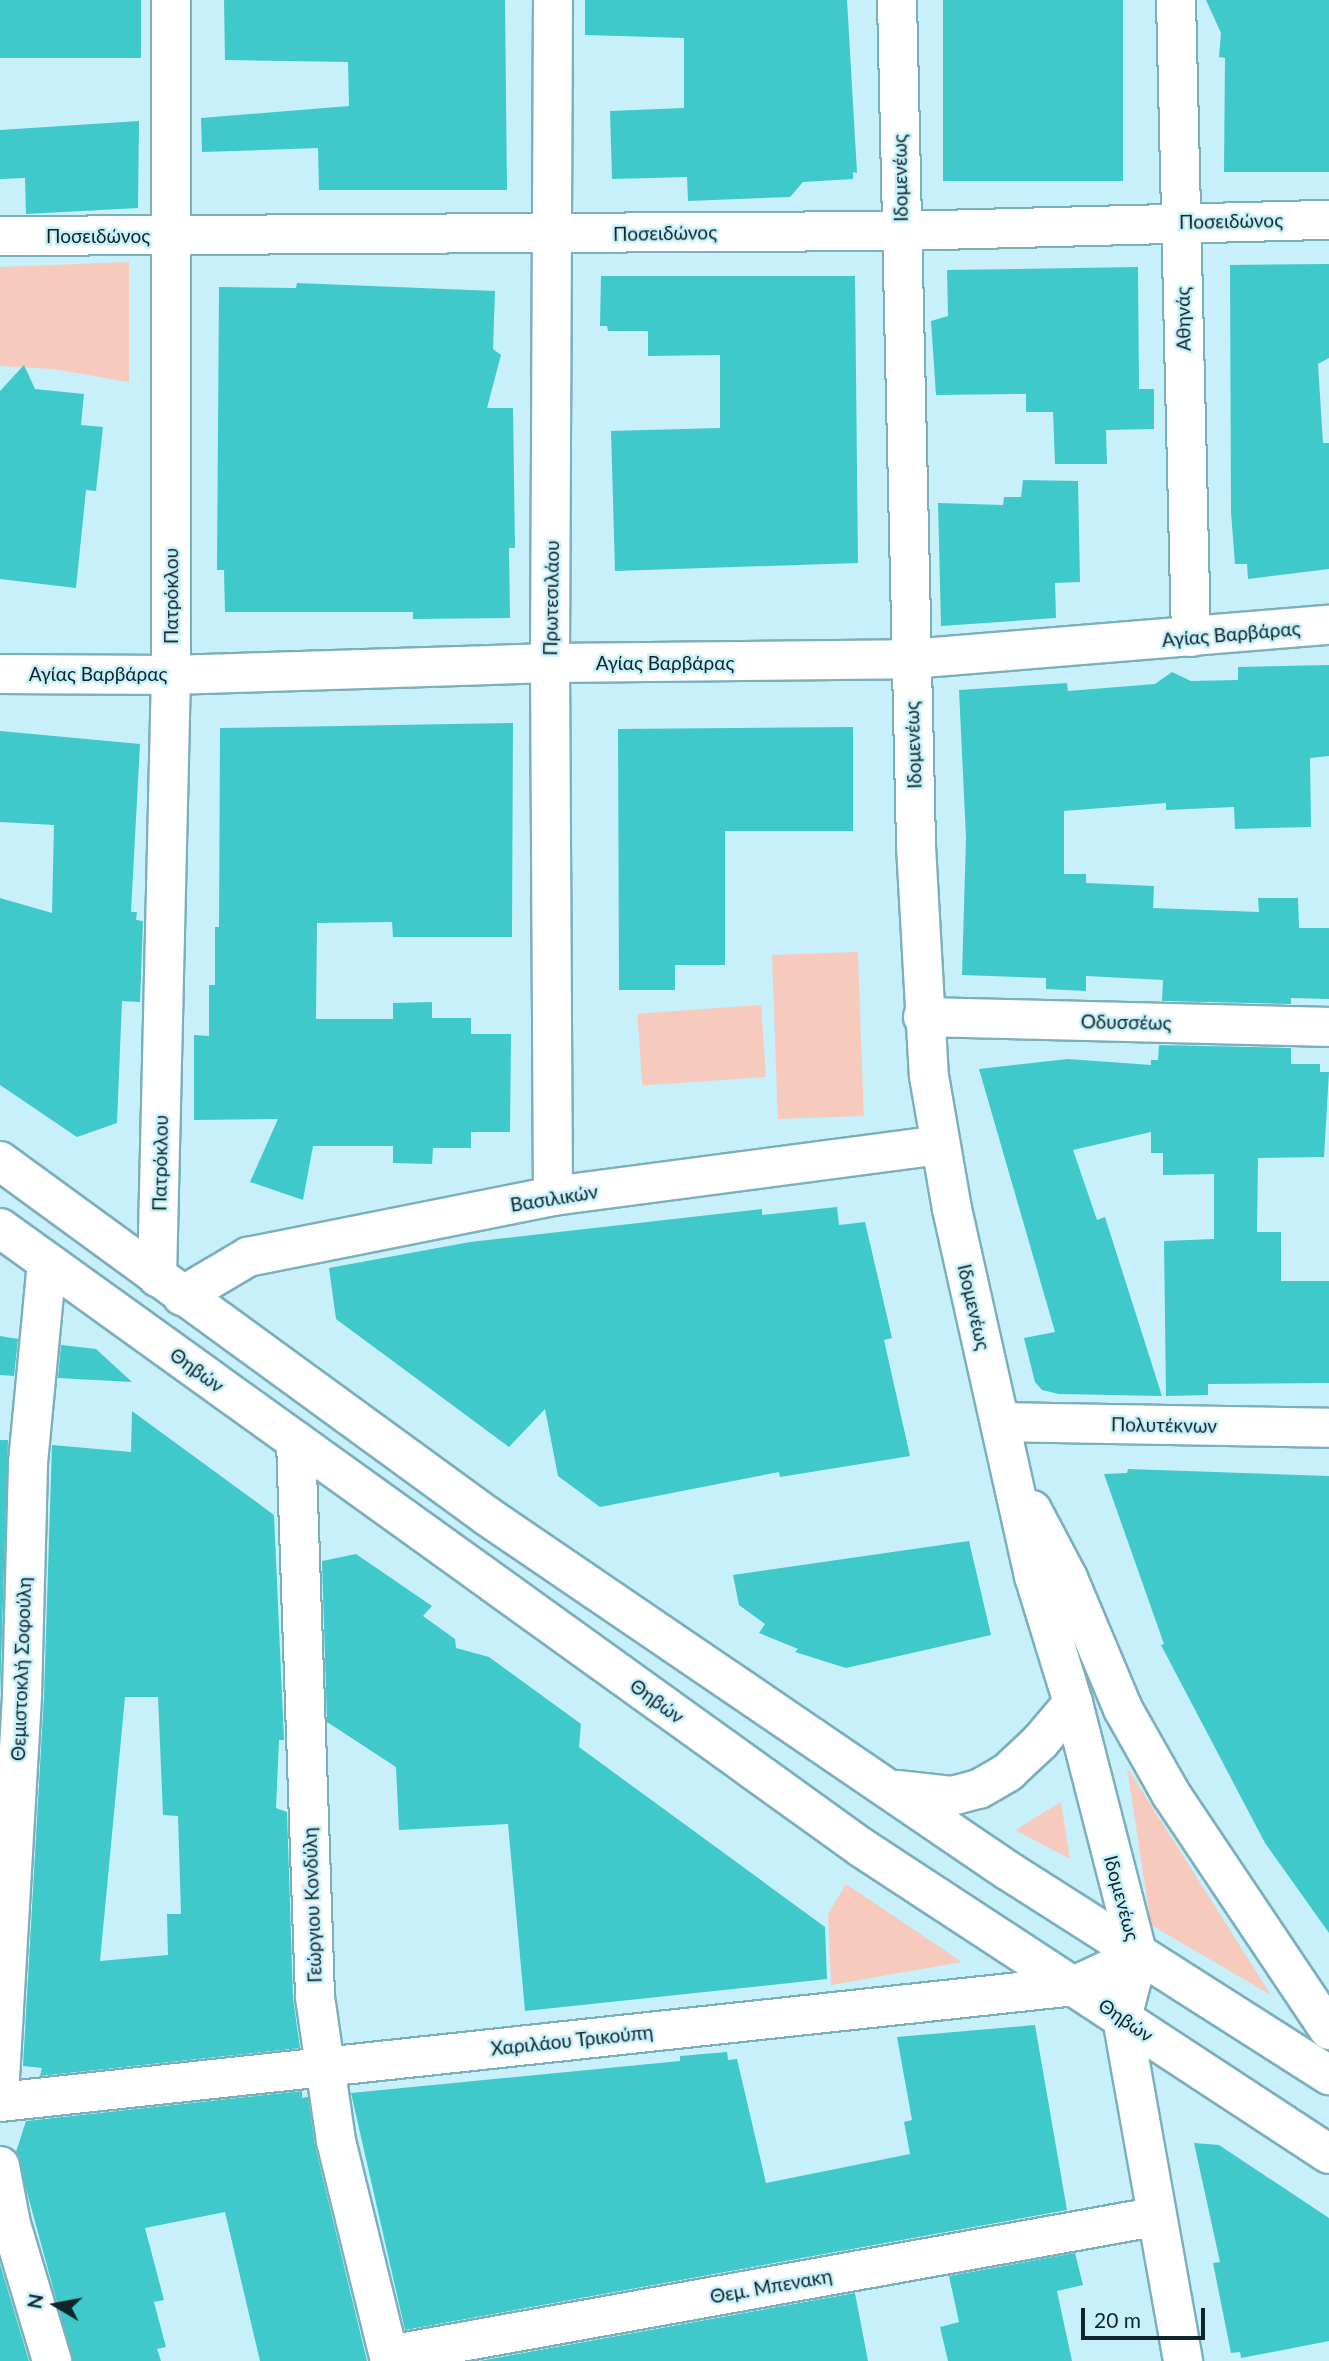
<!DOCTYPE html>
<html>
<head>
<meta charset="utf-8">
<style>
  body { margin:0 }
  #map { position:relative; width:1329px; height:2361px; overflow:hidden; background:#c7f0fb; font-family:Lato,sans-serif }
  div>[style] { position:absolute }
  .green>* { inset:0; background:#f7cabe; transform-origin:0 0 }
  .building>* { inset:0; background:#40c9ca; transform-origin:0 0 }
  .roads { filter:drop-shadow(2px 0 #7cafbc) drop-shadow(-2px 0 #7cafbc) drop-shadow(0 2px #7cafbc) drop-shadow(0 -2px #7cafbc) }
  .minor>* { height:38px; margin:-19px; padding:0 19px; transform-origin:19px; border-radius:19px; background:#fff }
  .major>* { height:38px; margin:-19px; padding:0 19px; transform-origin:19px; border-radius:19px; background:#fff }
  span { translate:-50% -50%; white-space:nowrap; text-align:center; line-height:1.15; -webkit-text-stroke:5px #c7f0fb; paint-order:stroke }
  .street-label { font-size:19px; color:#10252a }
  .north { position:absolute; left:21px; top:2270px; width:70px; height:70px; -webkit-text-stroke:5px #c7f0fb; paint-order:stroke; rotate:280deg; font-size:19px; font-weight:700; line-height:28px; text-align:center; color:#10252a }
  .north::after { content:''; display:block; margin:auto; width:24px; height:32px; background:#10252a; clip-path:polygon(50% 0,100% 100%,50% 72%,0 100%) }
  .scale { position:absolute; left:1081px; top:2308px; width:124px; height:32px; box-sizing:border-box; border:4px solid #10252a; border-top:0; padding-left:9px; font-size:21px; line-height:24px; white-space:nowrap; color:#10252a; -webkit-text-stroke:5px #c7f0fb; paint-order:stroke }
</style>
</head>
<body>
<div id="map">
  <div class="green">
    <i style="clip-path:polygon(129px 262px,129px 382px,53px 369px,0 366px,0 267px)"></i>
    <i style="left:858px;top:952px;width:164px;height:86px;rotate:88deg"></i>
    <i style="left:761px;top:1005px;width:72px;height:124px;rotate:86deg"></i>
    <i style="clip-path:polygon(1127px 1767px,1271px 1995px,1151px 1925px)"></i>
    <i style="clip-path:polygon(1061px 1802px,1070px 1859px,1015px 1830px)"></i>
    <i style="clip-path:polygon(846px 1884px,962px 1962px,831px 1985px,828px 1914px)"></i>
  </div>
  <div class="building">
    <i style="left:0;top:0;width:141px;height:58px"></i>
    <i style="clip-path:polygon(224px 0,505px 0,507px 190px,319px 190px,318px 148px,202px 152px,201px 118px,349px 106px,348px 62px,225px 60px)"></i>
    <i style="clip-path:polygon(585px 0,847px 0,857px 173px,853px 172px,853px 179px,803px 182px,790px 197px,688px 201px,687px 177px,612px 179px,610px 111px,684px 108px,684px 38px,585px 35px)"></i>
    <i style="left:943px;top:0;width:180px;height:181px"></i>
    <i style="clip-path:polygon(1206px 0,1329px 0,1329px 172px,1224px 172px,1225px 58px,1219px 57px,1221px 33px)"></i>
    <i style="clip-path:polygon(139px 121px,138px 208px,26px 214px,25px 178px,0 179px,0 130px)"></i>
    <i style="clip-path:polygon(1329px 264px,1329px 358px,1318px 364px,1323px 443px,1329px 443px,1329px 569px,1248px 579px,1247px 564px,1235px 564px,1231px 512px,1230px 265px)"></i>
    <i style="clip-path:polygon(1138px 267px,1139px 389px,1154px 389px,1154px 429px,1106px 430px,1107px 464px,1055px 464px,1053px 412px,1026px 412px,1026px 394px,936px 395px,931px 321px,948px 316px,947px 270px)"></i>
    <i style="clip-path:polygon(601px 276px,855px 276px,858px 563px,615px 571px,611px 431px,720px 428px,720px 355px,648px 356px,648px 331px,608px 331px,607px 326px,600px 326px)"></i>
    <i style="clip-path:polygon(297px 283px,495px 291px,493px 349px,501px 355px,487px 408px,513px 408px,515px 548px,509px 548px,510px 618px,413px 619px,413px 612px,225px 612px,224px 570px,217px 570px,219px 287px,296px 288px)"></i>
    <i style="clip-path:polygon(24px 365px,35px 389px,84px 394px,81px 425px,103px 427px,96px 491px,86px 490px,76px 588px,0 579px,0 391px)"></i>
    <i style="clip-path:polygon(1023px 480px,1078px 481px,1080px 582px,1055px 583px,1056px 618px,941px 626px,938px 503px,1003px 505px,1004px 497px,1021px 497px)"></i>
    <i style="clip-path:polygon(1329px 665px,1329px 756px,1310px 758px,1311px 827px,1235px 829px,1234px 807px,1166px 810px,1166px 803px,1064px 811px,1064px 874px,1086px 874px,1086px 883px,1154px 886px,1153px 908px,1259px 912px,1258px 898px,1298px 898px,1299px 928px,1329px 928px,1329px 999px,1291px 998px,1291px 1004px,1162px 1001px,1163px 980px,1086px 976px,1086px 991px,1046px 989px,1046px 978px,962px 975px,966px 838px,959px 690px,1067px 683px,1068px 691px,1155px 684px,1172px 672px,1191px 681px,1238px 680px,1238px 667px)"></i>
    <i style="clip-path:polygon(513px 723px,512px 937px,393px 937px,392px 922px,317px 923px,316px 1019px,393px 1019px,393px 1003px,432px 1002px,432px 1018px,471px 1018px,471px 1034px,511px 1034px,510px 1132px,471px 1132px,471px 1148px,433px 1148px,432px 1164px,393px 1163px,393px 1146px,313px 1146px,303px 1200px,250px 1182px,278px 1119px,194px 1120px,194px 1035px,209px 1036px,209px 985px,215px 985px,215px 927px,219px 927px,220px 728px)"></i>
    <i style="clip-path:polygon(853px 727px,853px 831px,725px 831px,725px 965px,675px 965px,675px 990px,619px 990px,618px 729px)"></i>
    <i style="clip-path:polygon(0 731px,140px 744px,131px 912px,137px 912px,136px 920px,143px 921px,140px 1002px,122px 1001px,117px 1123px,77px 1137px,0 1085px,0 898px,52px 913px,54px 825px,0 822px)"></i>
    <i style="clip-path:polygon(1159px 1045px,1291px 1048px,1291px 1064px,1320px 1064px,1320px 1072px,1329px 1072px,1324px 1157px,1258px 1158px,1257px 1232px,1281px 1232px,1281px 1281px,1329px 1281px,1329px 1383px,1208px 1384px,1208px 1395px,1166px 1396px,1164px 1241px,1214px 1239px,1214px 1174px,1163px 1175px,1163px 1153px,1151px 1153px,1151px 1132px,1073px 1150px,1097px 1220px,1105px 1217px,1162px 1396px,1059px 1394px,1042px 1390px,1035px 1382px,1024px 1338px,1055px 1332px,979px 1069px,1068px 1059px,1151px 1065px,1151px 1060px,1158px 1060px)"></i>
    <i style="clip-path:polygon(837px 1207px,839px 1225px,865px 1222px,892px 1338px,884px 1340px,910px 1456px,780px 1477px,779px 1472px,600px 1507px,558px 1476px,545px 1409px,509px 1447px,336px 1319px,329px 1268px,470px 1242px,762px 1209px,762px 1215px)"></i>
    <i style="clip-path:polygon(0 1336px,18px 1339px,14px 1376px,0 1375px)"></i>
    <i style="clip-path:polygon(61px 1345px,96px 1349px,132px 1382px,58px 1378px)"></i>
    <i style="clip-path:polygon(evenodd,132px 1411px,274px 1515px,284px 1740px,279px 1740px,276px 1808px,287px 1812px,293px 1998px,300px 2048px,40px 2076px,42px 2068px,23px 2066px,44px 1696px,52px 1445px,131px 1452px,132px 1411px,125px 1697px,158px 1697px,163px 1815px,178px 1816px,181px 1914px,167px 1914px,168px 1955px,100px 1961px,125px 1697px)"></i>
    <i style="clip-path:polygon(0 1440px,8px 1440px,0 1697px)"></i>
    <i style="clip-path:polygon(1128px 1469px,1329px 1476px,1329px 1933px,1265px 1843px,1161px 1645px,1164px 1644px,1104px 1474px,1127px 1473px)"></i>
    <i style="clip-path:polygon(969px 1541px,991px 1635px,846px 1668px,795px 1652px,798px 1649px,759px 1633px,765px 1624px,739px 1605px,733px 1575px)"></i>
    <i style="clip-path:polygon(356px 1554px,432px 1606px,423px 1616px,455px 1639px,456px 1648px,489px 1657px,581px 1724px,579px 1747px,825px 1927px,827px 1979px,525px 2011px,508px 1824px,399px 1830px,396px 1767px,327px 1722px,322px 1561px)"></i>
    <i style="clip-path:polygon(1035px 2025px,1067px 2210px,405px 2330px,351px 2093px,680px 2061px,680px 2056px,727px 2052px,728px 2060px,737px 2059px,766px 2183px,910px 2154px,904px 2122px,912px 2120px,897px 2037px)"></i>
    <i style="clip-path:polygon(302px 2091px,302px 2098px,308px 2097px,315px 2146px,367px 2361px,260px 2361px,225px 2212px,145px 2228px,164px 2300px,154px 2302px,166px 2347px,157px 2349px,161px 2361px,73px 2361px,16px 2152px,26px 2121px)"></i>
    <i style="clip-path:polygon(1194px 2143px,1219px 2145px,1329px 2218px,1329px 2341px,1241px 2358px,1240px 2352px,1231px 2353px,1213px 2263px,1220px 2262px)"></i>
    <i style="clip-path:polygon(1075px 2253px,1083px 2285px,1057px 2291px,1072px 2361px,948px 2361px,940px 2327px,959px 2322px,949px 2276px)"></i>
    <i style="clip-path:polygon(0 2264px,29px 2361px,0 2361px)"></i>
    <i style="clip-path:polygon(855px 2293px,868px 2361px,479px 2361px)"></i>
  </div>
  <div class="roads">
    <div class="minor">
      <i style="left:1176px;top:0;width:637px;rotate:88.65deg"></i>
      <i style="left:0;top:236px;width:901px;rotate:-0.32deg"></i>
      <i style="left:901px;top:231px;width:428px;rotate:-1.5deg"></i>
      <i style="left:911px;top:659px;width:419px;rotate:-4.7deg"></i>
      <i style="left:0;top:674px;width:171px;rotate:0.3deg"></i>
      <i style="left:171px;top:675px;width:379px;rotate:-1.8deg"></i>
      <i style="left:550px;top:663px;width:533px;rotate:89.68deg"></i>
      <i style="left:923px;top:1017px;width:406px;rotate:1.4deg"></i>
      <i style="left:157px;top:1277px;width:602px;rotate:-88.67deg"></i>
      <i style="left:171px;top:675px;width:675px;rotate:-90deg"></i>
      <i style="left:182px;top:1296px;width:77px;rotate:-30.6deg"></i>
      <i style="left:248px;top:1257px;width:311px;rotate:-11.3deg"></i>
      <i style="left:553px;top:1196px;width:389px;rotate:-7.5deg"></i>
      <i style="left:1000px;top:1422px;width:329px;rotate:1deg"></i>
      <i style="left:296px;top:1441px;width:556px;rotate:88.04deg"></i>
      <i style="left:315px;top:1997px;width:146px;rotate:81.7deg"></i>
      <i style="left:336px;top:2141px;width:227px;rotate:76.2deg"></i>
      <i style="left:0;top:2078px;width:384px;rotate:-86.7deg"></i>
      <i style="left:22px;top:1695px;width:232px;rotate:-88.5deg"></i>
      <i style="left:28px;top:1463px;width:202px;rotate:-84.6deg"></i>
      <i style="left:0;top:2102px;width:1080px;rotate:-6.16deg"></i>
      <i style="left:1074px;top:1986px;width:71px;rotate:-25.1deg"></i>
      <i style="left:0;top:2166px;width:59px;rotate:79.3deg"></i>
      <i style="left:11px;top:2224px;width:143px;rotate:73.3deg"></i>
      <i style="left:389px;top:2355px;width:777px;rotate:-10.23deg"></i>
    </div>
    <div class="major">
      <i style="left:553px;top:0;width:663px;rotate:90.26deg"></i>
      <i style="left:550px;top:663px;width:361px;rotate:-0.6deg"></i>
      <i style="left:897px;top:0;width:846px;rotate:88.71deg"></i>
      <i style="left:916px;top:846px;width:230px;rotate:86.8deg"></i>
      <i style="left:929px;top:1076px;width:135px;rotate:80.2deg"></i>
      <i style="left:952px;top:1209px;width:376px;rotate:77.4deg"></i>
      <i style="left:1034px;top:1576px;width:133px;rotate:72.9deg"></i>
      <i style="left:1073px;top:1703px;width:261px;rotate:75.6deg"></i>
      <i style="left:1138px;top:1956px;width:64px;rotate:104.5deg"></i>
      <i style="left:1122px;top:2018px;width:348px;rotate:79.9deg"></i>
      <i style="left:0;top:1161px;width:603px;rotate:36.09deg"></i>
      <i style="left:487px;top:1516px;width:629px;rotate:34.25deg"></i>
      <i style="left:1007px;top:1870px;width:382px;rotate:32.5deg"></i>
      <i style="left:0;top:1228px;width:1062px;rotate:35.73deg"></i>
      <i style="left:862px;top:1848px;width:558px;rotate:33.23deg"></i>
      <i style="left:1032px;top:1510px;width:77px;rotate:62.1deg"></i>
      <i style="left:1068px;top:1578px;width:142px;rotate:67.2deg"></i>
      <i style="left:1123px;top:1709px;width:98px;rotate:60.5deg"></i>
      <i style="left:1171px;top:1794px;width:284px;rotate:56.2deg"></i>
      <i style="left:897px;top:1790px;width:55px;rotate:6.2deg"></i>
      <i style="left:952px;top:1796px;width:28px;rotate:-15deg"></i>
      <i style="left:979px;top:1789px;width:34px;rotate:-30deg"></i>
      <i style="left:1008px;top:1772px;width:44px;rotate:-43.2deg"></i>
      <i style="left:1040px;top:1742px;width:51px;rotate:-49.8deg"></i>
    </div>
  </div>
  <div class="street-label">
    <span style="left:900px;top:178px;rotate:-91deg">Ιδομενέως</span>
    <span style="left:1231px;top:221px;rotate:-1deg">Ποσειδώνος</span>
    <span style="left:665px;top:233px;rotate:-1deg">Ποσειδώνος</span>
    <span style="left:98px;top:236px">Ποσειδώνος</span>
    <span style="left:1183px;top:319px;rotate:-91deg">Αθηνάς</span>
    <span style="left:171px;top:596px;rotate:-90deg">Πατρόκλου</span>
    <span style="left:551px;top:598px;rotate:-89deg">Πρωτεσιλάου</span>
    <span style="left:1231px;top:634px;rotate:-5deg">Αγίας Βαρβάρας</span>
    <span style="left:665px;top:663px">Αγίας Βαρβάρας</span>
    <span style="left:98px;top:674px">Αγίας Βαρβάρας</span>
    <span style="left:913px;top:745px;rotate:-92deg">Ιδομενέως</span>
    <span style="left:1126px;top:1022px;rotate:1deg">Οδυσσέως</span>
    <span style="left:160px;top:1163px;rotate:-89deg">Πατρόκλου</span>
    <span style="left:554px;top:1198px;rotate:-9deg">Βασιλικών</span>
    <span style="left:974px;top:1307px;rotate:77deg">Ιδομενέως</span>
    <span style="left:197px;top:1370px;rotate:36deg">Θηβών</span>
    <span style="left:1164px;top:1425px;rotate:1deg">Πολυτέκνων</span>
    <span style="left:21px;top:1669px;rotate:-88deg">Θεμιστοκλή Σοφούλη</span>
    <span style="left:657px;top:1701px;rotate:36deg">Θηβών</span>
    <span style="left:1122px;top:1898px;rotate:75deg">Ιδομενέως</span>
    <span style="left:312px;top:1905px;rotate:-92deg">Γεώργιου Κονδύλη</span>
    <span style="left:1126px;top:2020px;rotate:34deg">Θηβών</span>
    <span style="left:572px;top:2040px;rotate:-6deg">Χαριλάου Τρικούπη</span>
    <span style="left:771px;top:2286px;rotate:-10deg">Θεμ. Μπενακη</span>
  </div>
  <div class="north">N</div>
  <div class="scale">20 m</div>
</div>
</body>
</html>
